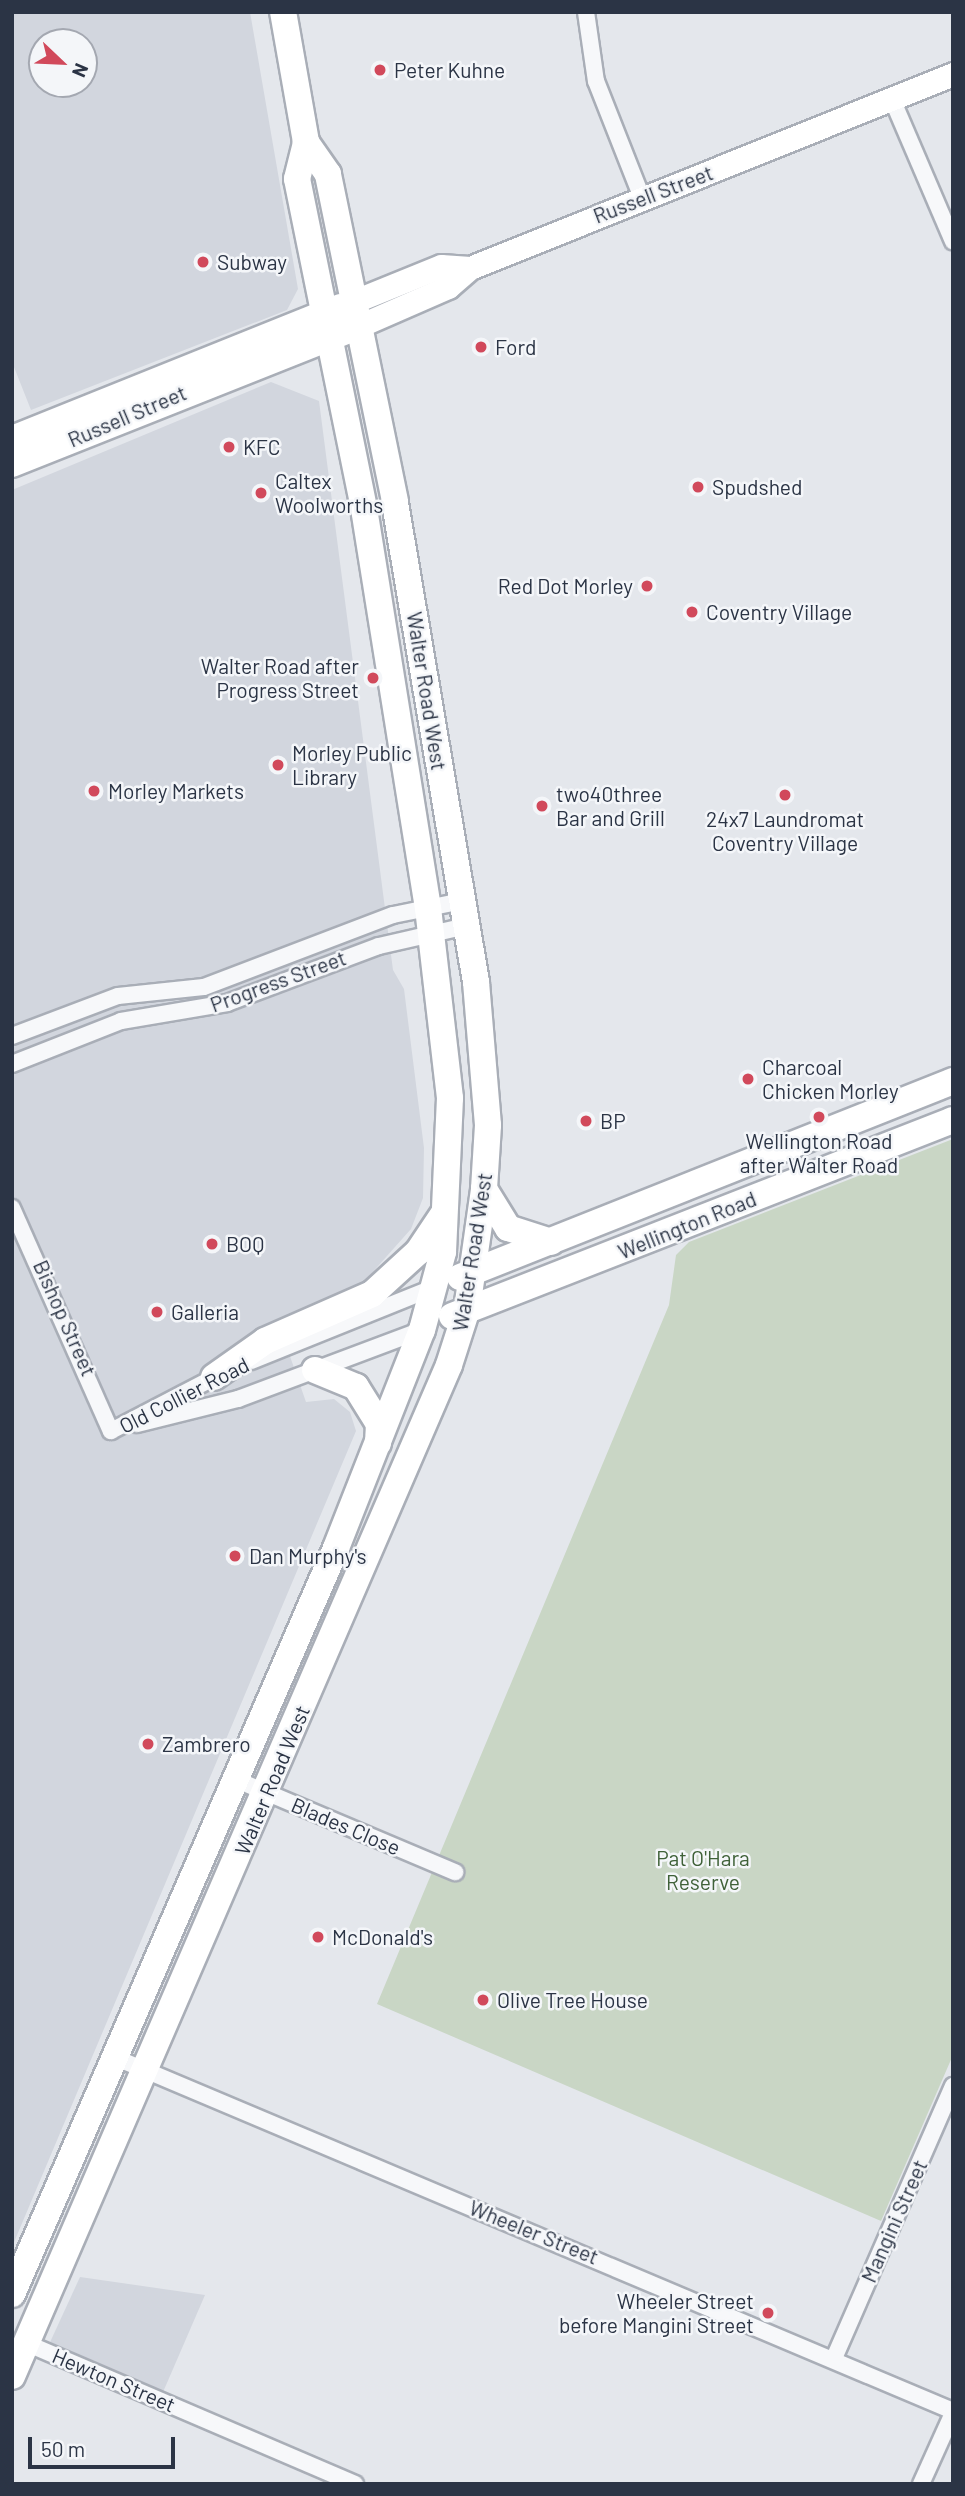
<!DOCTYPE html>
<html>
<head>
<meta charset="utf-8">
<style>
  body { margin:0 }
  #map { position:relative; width:965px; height:2496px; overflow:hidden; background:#e4e7ec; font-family:Barlow,sans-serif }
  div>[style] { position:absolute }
  .built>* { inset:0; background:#d2d6de }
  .green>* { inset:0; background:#c9d6c5 }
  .roads { filter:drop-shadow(2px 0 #a9aeb7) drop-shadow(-2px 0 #a9aeb7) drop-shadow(0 2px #a9aeb7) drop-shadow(0 -2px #a9aeb7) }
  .street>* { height:16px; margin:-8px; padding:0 8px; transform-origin:8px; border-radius:8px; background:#f7f8fa }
  .secondary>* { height:23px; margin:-11.5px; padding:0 11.5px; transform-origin:11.5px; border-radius:11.5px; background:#fff }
  .primary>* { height:26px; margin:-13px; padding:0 13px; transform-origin:13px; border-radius:13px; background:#fff }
  .dots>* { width:19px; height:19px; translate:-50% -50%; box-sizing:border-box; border:4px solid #f4f6f9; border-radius:50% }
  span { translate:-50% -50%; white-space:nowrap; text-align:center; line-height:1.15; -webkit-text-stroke:5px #f4f6f9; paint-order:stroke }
  .poi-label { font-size:21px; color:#2b3445 }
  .left { translate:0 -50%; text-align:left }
  .right { translate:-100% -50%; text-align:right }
  .street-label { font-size:21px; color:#2b3445 }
  .park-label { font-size:21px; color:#3f6138 }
  .frame { position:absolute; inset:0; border:14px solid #2b3445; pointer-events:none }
  .north { position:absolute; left:28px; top:28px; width:70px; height:70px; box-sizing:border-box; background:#f4f6f9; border:2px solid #a4a8b1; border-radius:50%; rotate:113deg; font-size:19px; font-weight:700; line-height:28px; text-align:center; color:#2b3445 }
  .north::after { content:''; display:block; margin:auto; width:24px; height:32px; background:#d1495b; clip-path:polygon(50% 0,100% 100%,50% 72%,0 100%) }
  .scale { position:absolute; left:28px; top:2437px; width:147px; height:32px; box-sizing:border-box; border:4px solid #2b3445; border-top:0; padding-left:9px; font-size:21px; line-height:24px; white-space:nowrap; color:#2b3445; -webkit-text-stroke:5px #f4f6f9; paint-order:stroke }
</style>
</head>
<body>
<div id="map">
  <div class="built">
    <i style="clip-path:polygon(evenodd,12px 12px,250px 12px,298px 289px,287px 310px,31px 410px,12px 362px,12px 12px,42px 42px,84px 42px,84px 84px,42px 84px,42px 42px)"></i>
    <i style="clip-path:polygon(271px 382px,319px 401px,393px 970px,404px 989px,424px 1148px,423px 1198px,411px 1229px,362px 1284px,278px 1322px,306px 1402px,334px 1399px,350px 1412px,356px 1431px,12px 2247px,12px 490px)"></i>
    <i style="clip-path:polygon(80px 2277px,205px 2295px,160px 2399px,46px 2351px)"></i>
  </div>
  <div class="green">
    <i style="clip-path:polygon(953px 1139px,953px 2055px,881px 2221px,377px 2004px,669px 1305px,676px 1255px,689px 1242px)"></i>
  </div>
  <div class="roads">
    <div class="street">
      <i style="left:586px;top:12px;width:70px;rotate:81.8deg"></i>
      <i style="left:596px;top:81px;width:126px;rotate:68.5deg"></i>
      <i style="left:892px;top:99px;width:155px;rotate:66.8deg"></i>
      <i style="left:12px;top:1036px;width:113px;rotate:-20.7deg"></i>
      <i style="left:118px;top:996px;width:86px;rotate:-6deg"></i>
      <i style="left:204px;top:987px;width:202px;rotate:-20.9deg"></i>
      <i style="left:393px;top:915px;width:70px;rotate:-11.5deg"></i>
      <i style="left:12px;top:1064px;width:117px;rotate:-21.5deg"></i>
      <i style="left:121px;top:1021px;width:108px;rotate:-9.6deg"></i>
      <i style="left:227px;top:1003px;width:162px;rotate:-20.6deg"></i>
      <i style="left:379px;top:946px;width:89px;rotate:-12.9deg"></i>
      <i style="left:12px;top:1208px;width:244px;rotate:66.1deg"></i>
      <i style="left:251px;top:1361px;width:198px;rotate:-21.9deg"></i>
      <i style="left:137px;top:1424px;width:104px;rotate:-13.9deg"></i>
      <i style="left:238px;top:1399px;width:197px;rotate:-20.6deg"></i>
      <i style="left:111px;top:1431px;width:124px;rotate:-27.4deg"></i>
      <i style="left:237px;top:1780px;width:237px;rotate:22.9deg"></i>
      <i style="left:114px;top:2057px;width:911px;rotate:22.88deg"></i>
      <i style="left:26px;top:2343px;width:358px;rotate:23.2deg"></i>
      <i style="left:835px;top:2356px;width:295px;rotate:-66.4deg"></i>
      <i style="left:921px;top:2484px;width:78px;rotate:-65.7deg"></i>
    </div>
    <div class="secondary">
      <i style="left:355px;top:301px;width:93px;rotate:-22.1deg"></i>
      <i style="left:441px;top:266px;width:29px;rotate:4deg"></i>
      <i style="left:361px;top:325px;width:95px;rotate:-23.6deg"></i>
      <i style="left:448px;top:287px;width:29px;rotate:-41deg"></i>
      <i style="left:470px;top:268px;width:521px;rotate:-21.88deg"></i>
    </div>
    <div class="primary">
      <i style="left:12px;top:439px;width:354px;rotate:-21.9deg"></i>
      <i style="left:12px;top:464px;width:360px;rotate:-21.7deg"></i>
      <i style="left:484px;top:1189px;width:46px;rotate:58.4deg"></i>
      <i style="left:508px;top:1228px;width:45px;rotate:18deg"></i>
      <i style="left:460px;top:1277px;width:531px;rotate:-21.68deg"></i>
      <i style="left:452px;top:1316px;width:538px;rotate:-21.37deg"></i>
      <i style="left:315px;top:1370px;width:44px;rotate:22.5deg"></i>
      <i style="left:356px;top:1387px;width:44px;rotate:58.1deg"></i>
      <i style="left:379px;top:1424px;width:19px;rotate:93deg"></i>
      <i style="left:214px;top:1377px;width:62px;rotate:-35.2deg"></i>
      <i style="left:265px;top:1341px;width:117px;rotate:-23.7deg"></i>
      <i style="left:372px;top:1294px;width:62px;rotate:-42.4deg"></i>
      <i style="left:418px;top:1252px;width:47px;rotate:-56.3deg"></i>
      <i style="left:12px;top:2294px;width:813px;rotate:-66.52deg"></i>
      <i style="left:336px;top:1548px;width:234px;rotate:-68.5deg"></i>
      <i style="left:422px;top:1330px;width:81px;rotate:-74.9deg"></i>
      <i style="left:443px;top:1252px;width:154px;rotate:-87.4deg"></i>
      <i style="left:450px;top:1098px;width:191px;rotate:-96.6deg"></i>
      <i style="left:428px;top:908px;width:400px;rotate:-99.1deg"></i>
      <i style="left:365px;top:513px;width:341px;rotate:-101.5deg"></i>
      <i style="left:297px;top:179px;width:38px;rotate:-76deg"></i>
      <i style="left:306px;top:142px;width:132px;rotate:-100deg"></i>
      <i style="left:12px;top:2376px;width:1101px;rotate:-66.62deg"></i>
      <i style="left:449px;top:1365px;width:59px;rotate:-72.2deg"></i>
      <i style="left:467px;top:1309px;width:121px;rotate:-81.9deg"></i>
      <i style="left:484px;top:1189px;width:64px;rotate:-86.4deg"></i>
      <i style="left:488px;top:1125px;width:144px;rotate:-94.8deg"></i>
      <i style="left:476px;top:982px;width:488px;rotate:-99.6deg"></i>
      <i style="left:395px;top:501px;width:334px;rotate:-101.6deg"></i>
      <i style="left:328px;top:174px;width:39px;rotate:-125deg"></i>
    </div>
  </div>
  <div class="dots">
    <i style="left:380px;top:70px;background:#d1495b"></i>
    <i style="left:203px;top:262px;background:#d1495b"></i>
    <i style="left:481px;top:347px;background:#d1495b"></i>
    <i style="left:229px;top:447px;background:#d1495b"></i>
    <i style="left:698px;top:487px;background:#d1495b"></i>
    <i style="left:261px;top:493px;background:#d1495b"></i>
    <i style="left:647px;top:586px;background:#d1495b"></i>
    <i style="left:692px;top:612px;background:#d1495b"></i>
    <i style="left:373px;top:678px;background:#d1495b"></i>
    <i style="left:278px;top:765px;background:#d1495b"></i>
    <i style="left:94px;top:791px;background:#d1495b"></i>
    <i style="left:785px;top:795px;background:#d1495b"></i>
    <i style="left:542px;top:806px;background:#d1495b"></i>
    <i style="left:748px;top:1079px;background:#d1495b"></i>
    <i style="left:819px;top:1117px;background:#d1495b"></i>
    <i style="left:586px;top:1121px;background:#d1495b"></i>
    <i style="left:212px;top:1244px;background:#d1495b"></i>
    <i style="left:157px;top:1312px;background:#d1495b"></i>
    <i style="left:235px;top:1556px;background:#d1495b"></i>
    <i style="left:148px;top:1744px;background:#d1495b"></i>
    <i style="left:318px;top:1937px;background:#d1495b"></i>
    <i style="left:483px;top:2000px;background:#d1495b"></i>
    <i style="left:768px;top:2313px;background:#d1495b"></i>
  </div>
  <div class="poi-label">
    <span class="left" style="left:394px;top:70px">Peter Kuhne</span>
    <span class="left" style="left:217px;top:262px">Subway</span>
    <span class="left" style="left:495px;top:347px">Ford</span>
    <span class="left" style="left:243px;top:447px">KFC</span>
    <span class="left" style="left:275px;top:493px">Caltex<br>Woolworths</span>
    <span class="left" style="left:712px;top:487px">Spudshed</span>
    <span class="right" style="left:633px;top:586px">Red Dot Morley</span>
    <span class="left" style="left:706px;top:612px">Coventry Village</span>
    <span class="right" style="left:359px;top:678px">Walter Road after<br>Progress Street</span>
    <span class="left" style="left:292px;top:765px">Morley Public<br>Library</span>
    <span class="left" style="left:108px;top:791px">Morley Markets</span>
    <span class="left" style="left:556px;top:806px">two40three<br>Bar and Grill</span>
    <span style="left:785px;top:831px">24x7 Laundromat<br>Coventry Village</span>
    <span class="left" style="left:762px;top:1079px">Charcoal<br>Chicken Morley</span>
    <span class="left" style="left:600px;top:1121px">BP</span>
    <span style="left:819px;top:1153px">Wellington Road<br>after Walter Road</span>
    <span class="left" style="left:226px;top:1244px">BOQ</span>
    <span class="left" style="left:171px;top:1312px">Galleria</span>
    <span class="left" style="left:249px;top:1556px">Dan Murphy's</span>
    <span class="left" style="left:162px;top:1744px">Zambrero</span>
    <span class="left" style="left:332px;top:1937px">McDonald's</span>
    <span class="left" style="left:497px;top:2000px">Olive Tree House</span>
    <span class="right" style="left:754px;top:2313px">Wheeler Street<br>before Mangini Street</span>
  </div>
  <div class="street-label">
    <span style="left:653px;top:194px;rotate:-21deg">Russell Street</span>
    <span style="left:127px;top:416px;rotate:-23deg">Russell Street</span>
    <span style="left:427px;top:691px;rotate:81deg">Walter Road West</span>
    <span style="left:278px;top:981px;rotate:-20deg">Progress Street</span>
    <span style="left:687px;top:1225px;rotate:-22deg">Wellington Road</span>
    <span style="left:472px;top:1252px;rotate:-81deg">Walter Road West</span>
    <span style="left:65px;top:1318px;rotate:66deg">Bishop Street</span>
    <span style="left:184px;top:1395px;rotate:-27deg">Old Collier Road</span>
    <span style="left:272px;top:1780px;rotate:-67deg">Walter Road West</span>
    <span style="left:346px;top:1826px;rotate:23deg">Blades Close</span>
    <span style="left:894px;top:2221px;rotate:-66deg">Mangini Street</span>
    <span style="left:534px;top:2232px;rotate:22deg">Wheeler Street</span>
    <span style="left:114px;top:2380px;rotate:23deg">Hewton Street</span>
  </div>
  <div class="park-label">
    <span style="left:703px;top:1870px">Pat O'Hara<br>Reserve</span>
  </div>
  <div class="frame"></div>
  <div class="north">N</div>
  <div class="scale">50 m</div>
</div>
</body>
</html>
